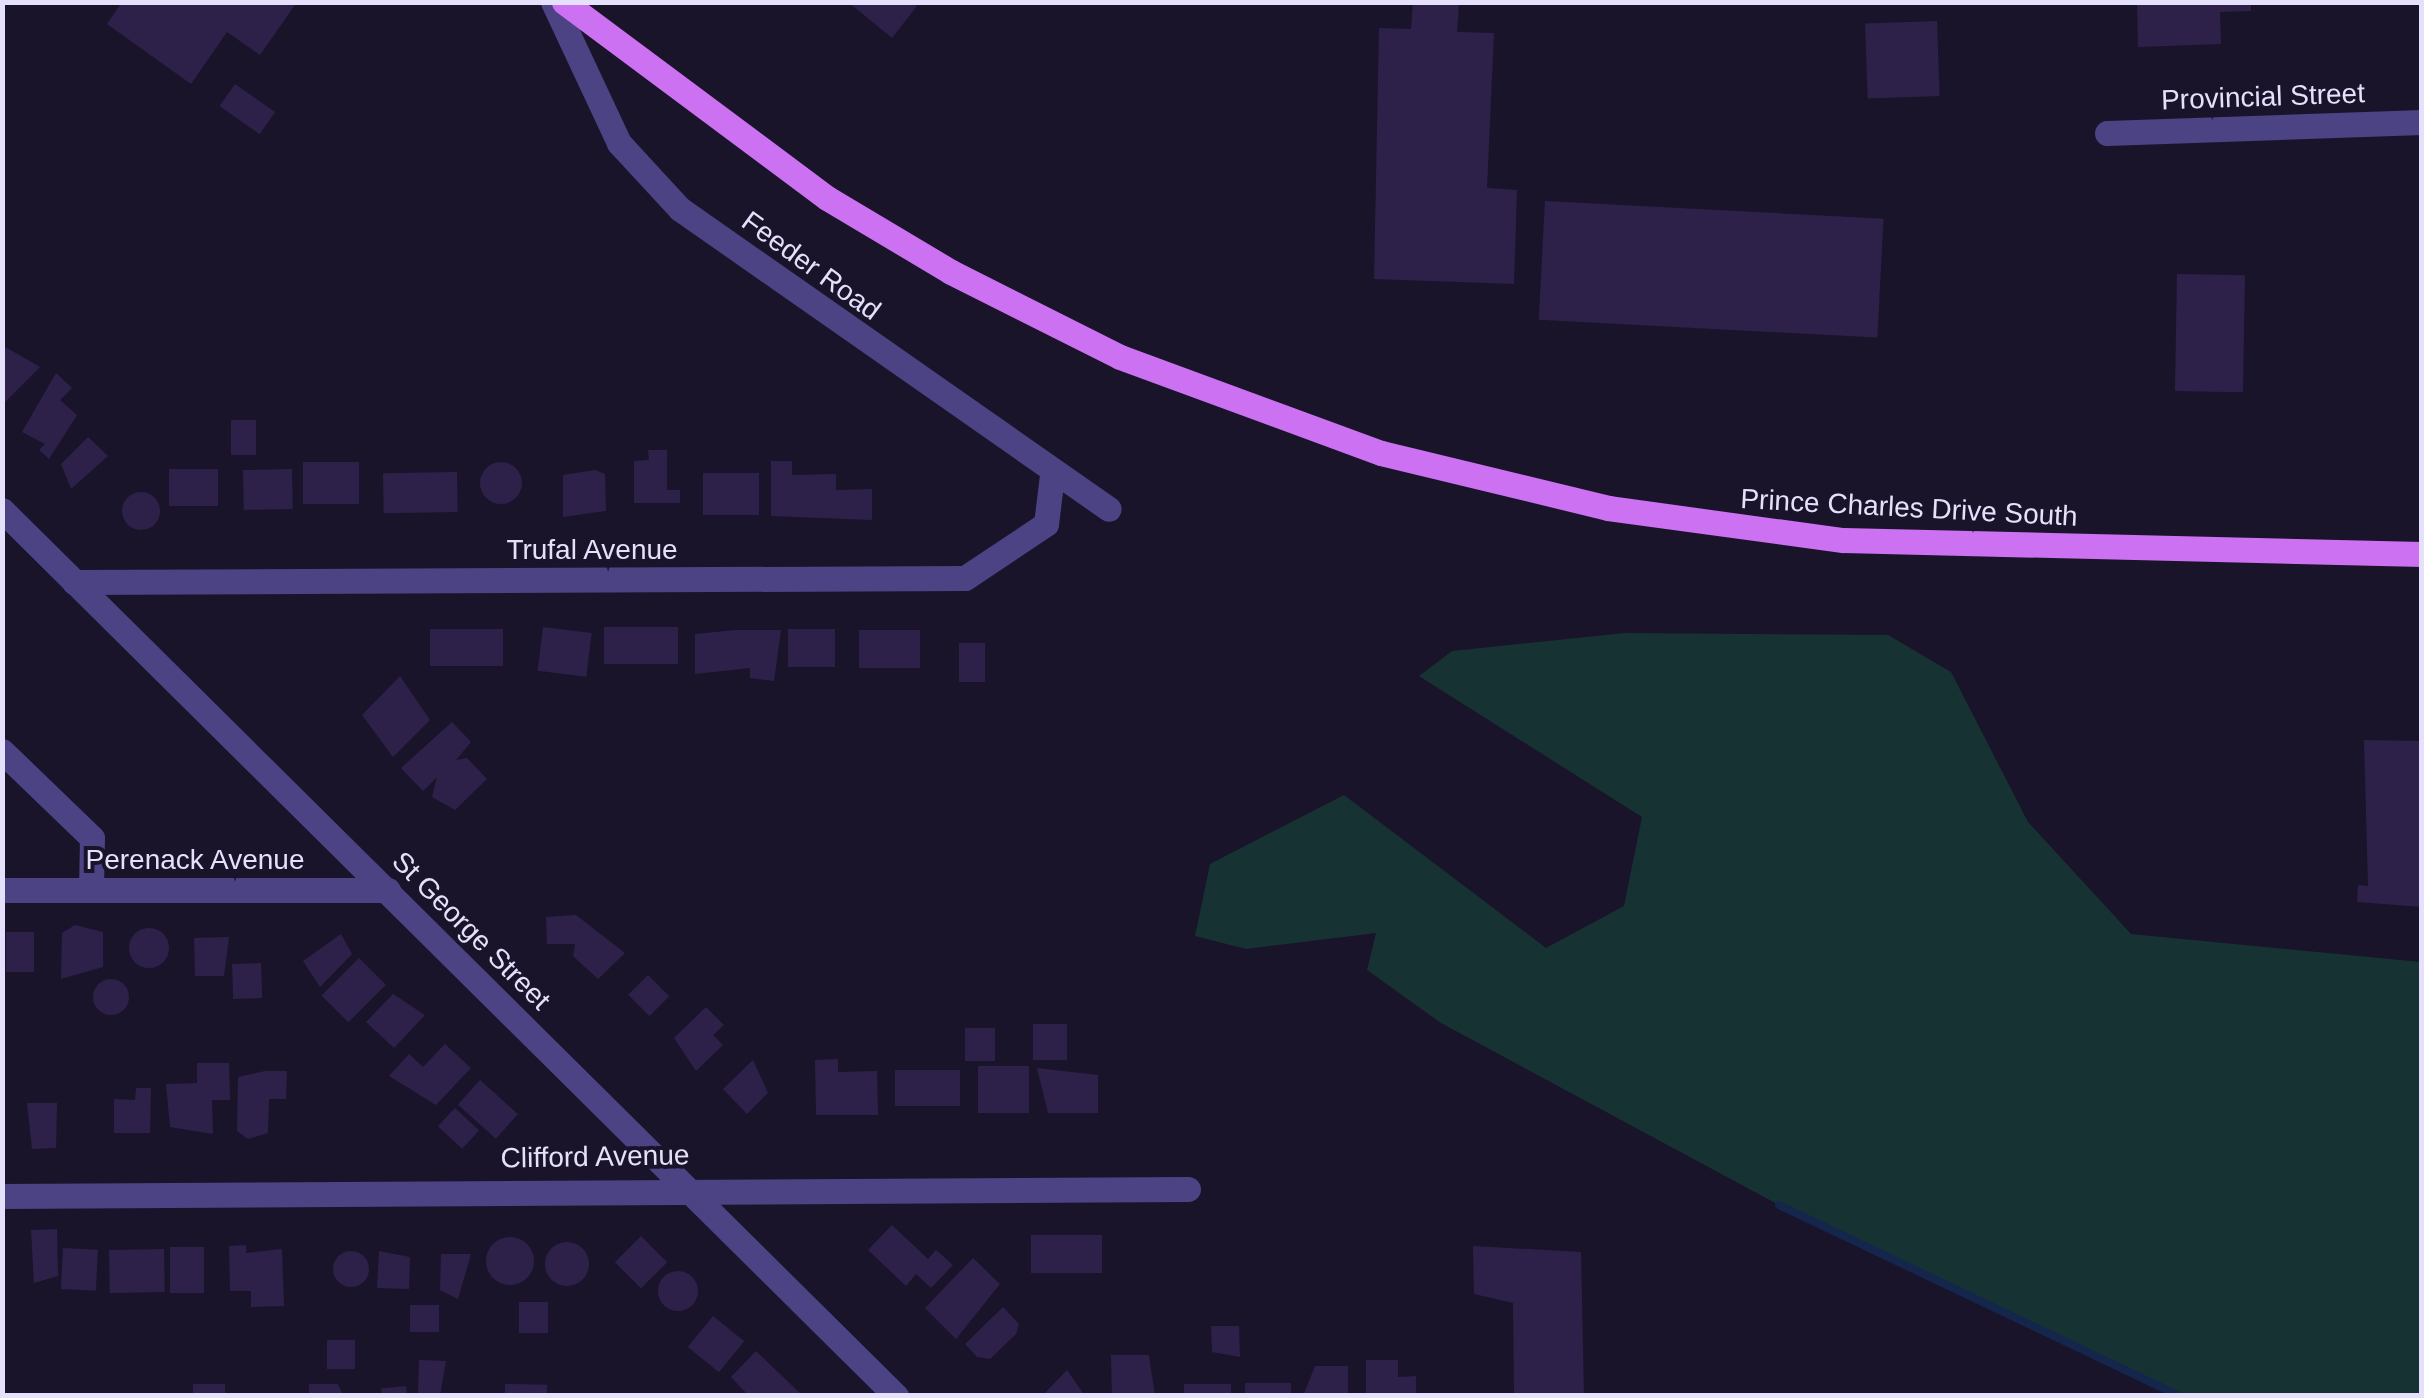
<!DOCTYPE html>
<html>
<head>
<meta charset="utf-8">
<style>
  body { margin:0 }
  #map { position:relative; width:2424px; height:1398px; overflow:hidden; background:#19142a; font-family:Helvetica,sans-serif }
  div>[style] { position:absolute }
  .green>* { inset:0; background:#173233 }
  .stream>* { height:8px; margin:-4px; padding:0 4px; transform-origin:4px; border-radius:4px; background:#15264d }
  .building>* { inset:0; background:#2d2149; transform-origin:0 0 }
  .round { border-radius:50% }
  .minor>* { height:25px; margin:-12.5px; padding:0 12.5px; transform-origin:12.5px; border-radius:12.5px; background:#4b4384 }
  .major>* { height:25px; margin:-12.5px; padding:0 12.5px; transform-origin:12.5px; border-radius:12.5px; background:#cb71f2 }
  span { translate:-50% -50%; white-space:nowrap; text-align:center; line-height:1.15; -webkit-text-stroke:8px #19142a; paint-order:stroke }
  .street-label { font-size:28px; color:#e5e0fc }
  .frame { position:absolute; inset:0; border:5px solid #e5e0fc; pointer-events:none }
</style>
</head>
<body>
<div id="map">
  <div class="green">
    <i style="clip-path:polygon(1625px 633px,1888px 635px,1951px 672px,2028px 822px,2131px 934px,2421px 962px,2421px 1395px,2179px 1395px,1779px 1205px,1441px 1023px,1367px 970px,1376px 933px,1246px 949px,1195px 936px,1210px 864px,1344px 795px,1546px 948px,1624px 906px,1642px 817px,1419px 676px,1452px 651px)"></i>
  </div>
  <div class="stream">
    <i style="left:1779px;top:1205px;width:443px;rotate:25.5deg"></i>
  </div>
  <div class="building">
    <i style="clip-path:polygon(122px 2px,297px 2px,260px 55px,227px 32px,191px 84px,107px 24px)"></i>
    <i style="clip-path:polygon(848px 2px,912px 2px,917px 6px,892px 38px)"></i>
    <i style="clip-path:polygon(1413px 2px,1459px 4px,1457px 32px,1494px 33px,1487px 188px,1517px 190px,1514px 284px,1374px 279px,1379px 28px,1411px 29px)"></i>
    <i style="clip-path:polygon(2137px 2px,2251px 2px,2251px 11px,2220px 12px,2221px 44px,2138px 47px)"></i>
    <i style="left:1937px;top:21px;width:75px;height:72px;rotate:88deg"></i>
    <i style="left:235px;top:84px;width:49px;height:27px;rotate:35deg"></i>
    <i style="left:1545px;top:201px;width:339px;height:119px;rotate:3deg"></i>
    <i style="left:2177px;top:274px;width:68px;height:117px;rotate:1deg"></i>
    <i style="clip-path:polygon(2px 345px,40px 367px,2px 405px)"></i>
    <i style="clip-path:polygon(56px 373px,72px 388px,60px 400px,77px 415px,49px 459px,39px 450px,45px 444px,22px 432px)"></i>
    <i style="left:256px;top:420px;width:35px;height:25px;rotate:90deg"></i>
    <i style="clip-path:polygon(88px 437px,108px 456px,71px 489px,61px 464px)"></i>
    <i style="clip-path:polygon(648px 450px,667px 450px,667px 490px,680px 490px,680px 503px,634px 503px,634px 461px,649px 460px)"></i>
    <i style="clip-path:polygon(771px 461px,792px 461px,792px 475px,836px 474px,836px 490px,872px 489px,872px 520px,771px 516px)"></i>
    <i style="left:303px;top:462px;width:56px;height:42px"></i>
    <i class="round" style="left:480px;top:462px;width:42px;height:42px"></i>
    <i style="left:169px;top:469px;width:49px;height:37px"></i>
    <i style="left:292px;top:469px;width:40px;height:49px;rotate:89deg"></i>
    <i style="clip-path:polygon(595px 470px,605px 474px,606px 511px,563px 517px,563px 475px)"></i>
    <i style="left:457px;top:472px;width:40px;height:74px;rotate:89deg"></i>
    <i style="left:703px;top:473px;width:56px;height:42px"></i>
    <i class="round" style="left:122px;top:492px;width:38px;height:38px"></i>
    <i style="left:543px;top:627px;width:49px;height:44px;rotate:7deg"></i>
    <i style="left:604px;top:627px;width:74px;height:37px"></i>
    <i style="left:503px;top:629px;width:37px;height:73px;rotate:90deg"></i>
    <i style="left:835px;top:629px;width:38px;height:47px;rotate:90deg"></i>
    <i style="clip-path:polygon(736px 630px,781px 630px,774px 681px,750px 678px,750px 668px,695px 674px,695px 634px)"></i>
    <i style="left:859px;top:630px;width:61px;height:38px"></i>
    <i style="left:959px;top:643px;width:26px;height:39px"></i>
    <i style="clip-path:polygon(400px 676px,430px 720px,393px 757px,362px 715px)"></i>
    <i style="clip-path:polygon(452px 722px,471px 742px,456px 760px,467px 758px,487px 779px,455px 810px,432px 797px,437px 777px,423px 791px,401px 768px)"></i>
    <i style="clip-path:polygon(2364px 740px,2422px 741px,2422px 907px,2357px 902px,2358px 885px,2368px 886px)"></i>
    <i style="clip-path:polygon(576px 915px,625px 953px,598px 979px,573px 956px,575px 944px,547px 944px,546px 917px)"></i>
    <i style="clip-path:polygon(75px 925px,103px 932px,103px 967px,61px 979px,62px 933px)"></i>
    <i class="round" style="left:129px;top:928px;width:40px;height:40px"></i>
    <i style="left:6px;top:932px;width:28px;height:40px"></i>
    <i style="clip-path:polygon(341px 934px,352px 954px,320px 987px,303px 961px)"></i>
    <i style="clip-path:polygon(229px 937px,224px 976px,195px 976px,194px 938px)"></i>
    <i style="left:359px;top:958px;width:38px;height:53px;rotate:45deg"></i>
    <i style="left:261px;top:963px;width:35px;height:29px;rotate:88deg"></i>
    <i style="left:648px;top:975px;width:30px;height:28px;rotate:45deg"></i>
    <i class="round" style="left:93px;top:979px;width:36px;height:36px"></i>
    <i style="clip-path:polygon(393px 994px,425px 1015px,394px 1048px,366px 1022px)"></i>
    <i style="clip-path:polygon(706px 1007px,724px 1025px,713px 1035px,723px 1045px,696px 1071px,674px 1038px)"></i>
    <i style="left:1033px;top:1024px;width:34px;height:36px"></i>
    <i style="left:965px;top:1028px;width:30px;height:33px"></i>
    <i style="clip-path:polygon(445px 1044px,471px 1068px,436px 1105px,389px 1076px,409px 1054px,423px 1067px)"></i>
    <i style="clip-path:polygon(838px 1059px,838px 1072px,877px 1071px,878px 1115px,816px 1115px,815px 1060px)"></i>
    <i style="clip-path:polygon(753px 1060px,768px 1093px,747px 1114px,723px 1089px)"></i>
    <i style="clip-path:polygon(197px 1063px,229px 1063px,230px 1100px,212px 1100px,213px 1134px,170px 1127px,166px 1084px,197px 1083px)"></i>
    <i style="left:978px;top:1066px;width:51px;height:47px"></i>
    <i style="clip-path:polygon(1037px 1068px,1098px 1075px,1098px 1113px,1048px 1113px)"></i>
    <i style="left:960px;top:1070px;width:36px;height:65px;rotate:90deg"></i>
    <i style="clip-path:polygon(265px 1071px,287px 1071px,286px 1099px,269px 1099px,268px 1133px,248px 1139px,237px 1131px,238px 1077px)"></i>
    <i style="left:480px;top:1080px;width:51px;height:33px;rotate:42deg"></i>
    <i style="clip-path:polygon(136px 1088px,151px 1088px,150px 1133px,114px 1133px,114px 1099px,135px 1100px)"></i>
    <i style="clip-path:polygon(27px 1103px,57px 1103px,56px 1148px,32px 1149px)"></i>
    <i style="left:455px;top:1108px;width:33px;height:25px;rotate:43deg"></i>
    <i style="clip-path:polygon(892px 1225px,928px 1259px,936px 1250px,953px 1265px,931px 1288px,916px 1274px,906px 1286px,868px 1250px)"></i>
    <i style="clip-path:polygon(57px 1229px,58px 1276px,34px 1283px,31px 1230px)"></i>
    <i style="left:1031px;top:1235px;width:71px;height:38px"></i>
    <i style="left:641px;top:1236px;width:37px;height:37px;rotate:45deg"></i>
    <i class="round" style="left:486px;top:1237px;width:48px;height:48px"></i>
    <i class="round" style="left:545px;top:1242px;width:44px;height:44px"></i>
    <i style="clip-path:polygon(246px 1245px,246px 1253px,282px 1249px,284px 1306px,251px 1307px,251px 1291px,230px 1291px,229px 1246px)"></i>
    <i style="clip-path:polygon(1473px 1246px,1581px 1252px,1584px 1396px,1514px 1396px,1513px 1303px,1474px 1294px)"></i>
    <i style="left:170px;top:1247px;width:34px;height:46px"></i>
    <i style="left:63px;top:1248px;width:35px;height:41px;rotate:3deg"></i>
    <i style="left:164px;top:1249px;width:43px;height:55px;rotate:89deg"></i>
    <i style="clip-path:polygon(379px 1251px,410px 1257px,409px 1289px,377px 1288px)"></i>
    <i class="round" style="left:333px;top:1251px;width:36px;height:36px"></i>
    <i style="clip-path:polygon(441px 1254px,471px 1254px,458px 1299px,440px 1290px)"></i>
    <i style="clip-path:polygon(973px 1258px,1000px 1284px,956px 1339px,925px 1308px)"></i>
    <i class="round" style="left:658px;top:1271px;width:40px;height:40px"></i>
    <i style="left:519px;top:1302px;width:29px;height:31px"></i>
    <i style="left:410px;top:1305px;width:29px;height:27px"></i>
    <i style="clip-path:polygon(1003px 1307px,1019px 1324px,1016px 1334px,990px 1359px,977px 1357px,965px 1344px)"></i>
    <i style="left:713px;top:1316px;width:40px;height:40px;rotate:39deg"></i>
    <i style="clip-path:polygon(1211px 1326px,1239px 1326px,1240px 1357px,1212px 1352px)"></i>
    <i style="left:327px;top:1340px;width:28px;height:29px"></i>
    <i style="clip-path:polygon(756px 1351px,803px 1396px,749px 1396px,731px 1377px)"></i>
    <i style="clip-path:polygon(1111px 1355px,1149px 1355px,1155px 1396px,1112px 1396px)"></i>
    <i style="clip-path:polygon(419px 1360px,446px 1361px,440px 1396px,418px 1396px)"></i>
    <i style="clip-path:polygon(1366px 1360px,1398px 1360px,1398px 1377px,1416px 1376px,1416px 1396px,1366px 1396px)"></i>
    <i style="clip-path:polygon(1315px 1366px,1348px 1366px,1348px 1396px,1303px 1396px)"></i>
    <i style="clip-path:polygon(1067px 1370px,1085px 1396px,1042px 1396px)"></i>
    <i style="left:1291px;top:1383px;width:13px;height:46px;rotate:90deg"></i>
    <i style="left:193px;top:1384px;width:32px;height:12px"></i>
    <i style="clip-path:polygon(309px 1384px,338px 1384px,343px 1396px,309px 1396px)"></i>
    <i style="left:505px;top:1384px;width:42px;height:12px;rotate:1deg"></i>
    <i style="left:1184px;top:1384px;width:47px;height:12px"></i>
    <i style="left:406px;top:1386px;width:10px;height:25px;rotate:84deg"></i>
  </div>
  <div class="minor">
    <i style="left:553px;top:2px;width:156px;rotate:64.9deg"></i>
    <i style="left:619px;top:143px;width:90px;rotate:47.3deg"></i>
    <i style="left:680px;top:209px;width:523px;rotate:34.97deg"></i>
    <i style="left:2107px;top:133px;width:315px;rotate:-2deg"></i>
    <i style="left:2px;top:510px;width:1259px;rotate:44.74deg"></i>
    <i style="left:74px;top:582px;width:891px;rotate:-0.26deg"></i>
    <i style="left:965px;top:578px;width:97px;rotate:-33.7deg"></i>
    <i style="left:1046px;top:524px;width:49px;rotate:-83deg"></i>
    <i style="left:2px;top:751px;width:125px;rotate:44deg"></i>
    <i style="left:92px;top:838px;width:52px;rotate:91.1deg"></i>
    <i style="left:2px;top:890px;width:386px"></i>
    <i style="left:2px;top:1196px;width:1186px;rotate:-0.34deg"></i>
  </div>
  <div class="major">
    <i style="left:564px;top:2px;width:328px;rotate:36.7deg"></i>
    <i style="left:827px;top:198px;width:144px;rotate:30.8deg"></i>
    <i style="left:951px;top:272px;width:189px;rotate:26.7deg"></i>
    <i style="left:1120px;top:357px;width:278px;rotate:20.2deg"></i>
    <i style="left:1381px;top:453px;width:234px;rotate:13.6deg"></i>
    <i style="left:1608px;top:508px;width:237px;rotate:7.8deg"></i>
    <i style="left:1843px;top:540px;width:579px;rotate:1.39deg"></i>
  </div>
  <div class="street-label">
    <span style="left:2263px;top:97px;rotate:-2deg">Provincial Street</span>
    <span style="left:811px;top:266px;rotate:36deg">Feeder Road</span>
    <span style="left:1909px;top:508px;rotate:3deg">Prince Charles Drive South</span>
    <span style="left:592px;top:550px">Trufal Avenue</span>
    <span style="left:195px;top:860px">Perenack Avenue</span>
    <span style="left:471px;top:931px;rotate:45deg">St George Street</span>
    <span style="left:595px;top:1157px;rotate:-1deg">Clifford Avenue</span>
  </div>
  <div class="frame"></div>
</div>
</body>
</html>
